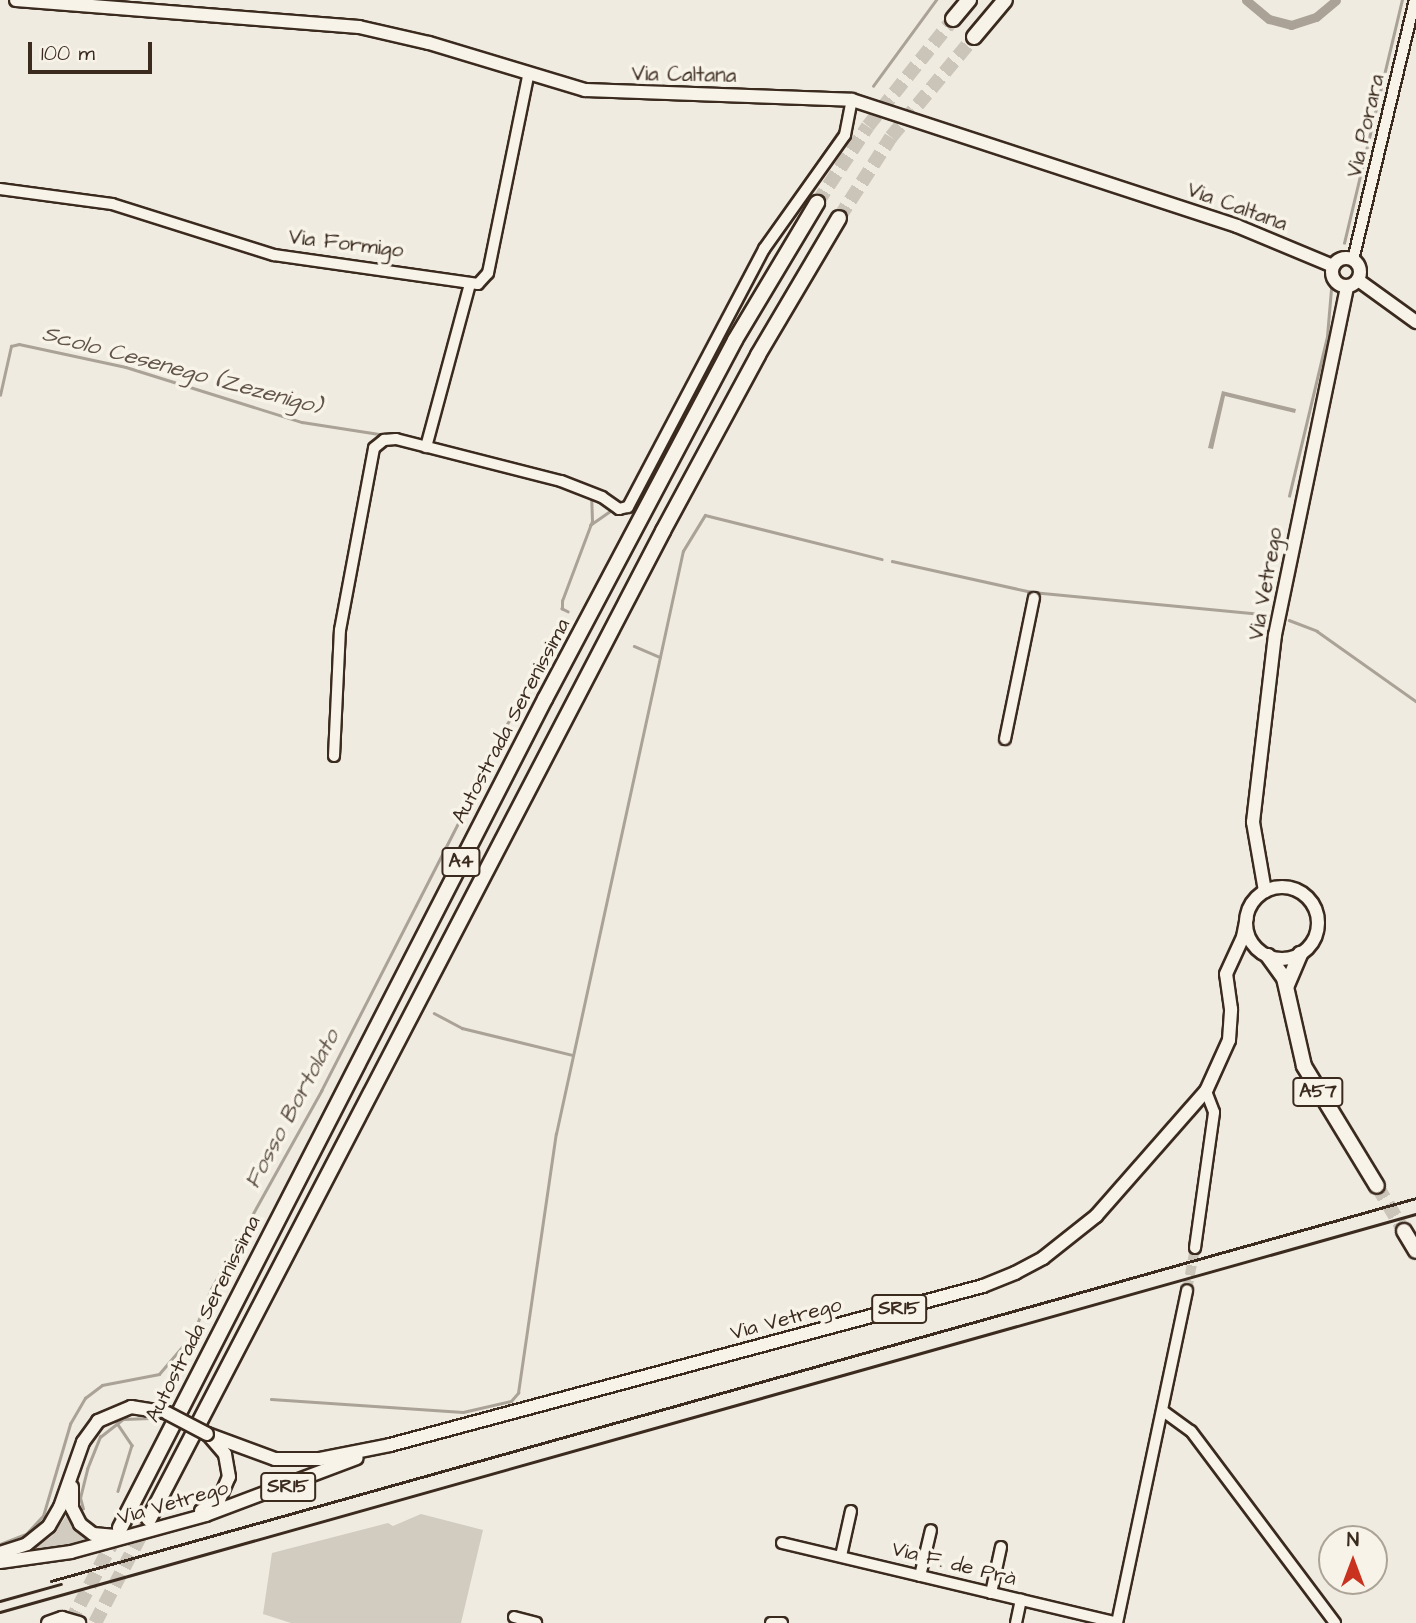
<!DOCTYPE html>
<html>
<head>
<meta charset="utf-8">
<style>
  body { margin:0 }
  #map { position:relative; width:1416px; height:1623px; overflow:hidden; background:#efebe0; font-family:"Architects Daughter",sans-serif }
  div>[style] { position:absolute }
  .green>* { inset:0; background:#d1cbc0 }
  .water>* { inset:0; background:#aaa296 }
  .stream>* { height:2.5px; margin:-1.25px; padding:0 1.25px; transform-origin:1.25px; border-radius:1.25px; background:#aaa296 }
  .canal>* { height:9px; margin:-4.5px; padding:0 4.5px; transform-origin:4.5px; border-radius:4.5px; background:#aaa296 }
  .minor-tunnel>* { height:10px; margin-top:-5px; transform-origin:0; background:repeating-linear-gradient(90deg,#cbc4b9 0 10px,transparent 0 15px) }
  .highway-tunnel>* { height:14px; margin-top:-7px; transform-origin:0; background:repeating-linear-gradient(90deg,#cbc4b9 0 14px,transparent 0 21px) }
  .roads { filter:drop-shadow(2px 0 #3b2a1e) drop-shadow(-2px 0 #3b2a1e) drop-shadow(0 2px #3b2a1e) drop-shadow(0 -2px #3b2a1e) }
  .minor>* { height:10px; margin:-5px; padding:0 5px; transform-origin:5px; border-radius:5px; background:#f7f3e8 }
  .major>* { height:12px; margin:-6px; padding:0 6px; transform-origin:6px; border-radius:6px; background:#f7f3e8 }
  .major>.ring { margin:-6px; padding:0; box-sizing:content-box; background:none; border:12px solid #f7f3e8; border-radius:50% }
  .highway>* { height:14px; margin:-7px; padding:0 7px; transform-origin:7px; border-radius:7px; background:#f7f3e8 }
  .rail>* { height:2.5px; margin:-1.25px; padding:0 1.25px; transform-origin:1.25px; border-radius:1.25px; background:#3b2a1e }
  .bridges { filter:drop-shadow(2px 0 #3b2a1e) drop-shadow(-2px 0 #3b2a1e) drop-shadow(0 2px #3b2a1e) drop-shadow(0 -2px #3b2a1e) }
  .major-bridge>* { height:12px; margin:-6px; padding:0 6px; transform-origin:6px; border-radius:6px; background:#f7f3e8 }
  span { translate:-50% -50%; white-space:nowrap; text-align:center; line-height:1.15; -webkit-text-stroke:7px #f7f3e8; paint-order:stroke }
  .shield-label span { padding:2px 5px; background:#f7f3e8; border:2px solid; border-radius:5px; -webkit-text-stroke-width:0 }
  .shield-label { font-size:19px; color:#3b2a1e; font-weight:700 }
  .street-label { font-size:21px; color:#3b2a1e }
  .water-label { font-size:23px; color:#625448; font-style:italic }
  .north { position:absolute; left:1318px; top:1525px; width:70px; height:70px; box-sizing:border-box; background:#f7f3e8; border:2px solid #aca397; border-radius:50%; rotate:0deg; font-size:19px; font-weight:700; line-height:28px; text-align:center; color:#3b2a1e }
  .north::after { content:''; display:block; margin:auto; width:24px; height:32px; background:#c8321e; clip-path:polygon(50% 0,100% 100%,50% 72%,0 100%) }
  .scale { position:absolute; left:28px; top:42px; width:124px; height:32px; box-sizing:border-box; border:4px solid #3b2a1e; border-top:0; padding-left:9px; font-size:21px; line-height:24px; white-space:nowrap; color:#3b2a1e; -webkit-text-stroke:5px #f7f3e8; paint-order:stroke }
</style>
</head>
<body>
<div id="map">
  <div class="green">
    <i style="clip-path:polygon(421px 1514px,483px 1530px,461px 1623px,291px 1623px,263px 1614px,272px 1553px,388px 1523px,393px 1526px)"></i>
    <i style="clip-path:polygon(67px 1515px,98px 1540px,26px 1554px,52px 1536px)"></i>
  </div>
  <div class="water">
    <i style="clip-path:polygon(1222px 391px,1296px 409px,1295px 413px,1225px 396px,1213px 449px,1208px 448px)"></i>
  </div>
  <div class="stream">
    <i style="left:873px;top:86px;width:107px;rotate:-53.8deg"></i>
    <i style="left:764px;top:241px;width:133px;rotate:-55.7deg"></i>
    <i style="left:1344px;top:243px;width:250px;rotate:-76.6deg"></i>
    <i style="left:0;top:395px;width:50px;rotate:-77.3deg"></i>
    <i style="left:11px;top:346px;width:8px;rotate:-14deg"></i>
    <i style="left:19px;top:344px;width:109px;rotate:12.1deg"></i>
    <i style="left:126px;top:367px;width:184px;rotate:17.4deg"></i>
    <i style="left:302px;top:422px;width:123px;rotate:8.9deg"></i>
    <i style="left:430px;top:442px;width:53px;rotate:15.4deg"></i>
    <i style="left:652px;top:450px;width:39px;rotate:-61deg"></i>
    <i style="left:569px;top:479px;width:21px;rotate:25deg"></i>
    <i style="left:1289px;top:496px;width:164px;rotate:-76.6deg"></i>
    <i style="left:1327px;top:336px;width:47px;rotate:-85.1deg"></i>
    <i style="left:590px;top:525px;width:24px;rotate:-35deg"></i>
    <i style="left:892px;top:561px;width:143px;rotate:12.5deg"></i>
    <i style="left:1032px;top:592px;width:238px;rotate:5.5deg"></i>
    <i style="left:568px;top:612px;width:7px;rotate:-153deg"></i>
    <i style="left:562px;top:609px;width:8px;rotate:-90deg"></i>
    <i style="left:562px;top:601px;width:85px;rotate:-69.4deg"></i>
    <i style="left:592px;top:521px;width:24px;rotate:-92deg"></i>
    <i style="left:1289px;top:620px;width:30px;rotate:21deg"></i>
    <i style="left:1317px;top:631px;width:121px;rotate:35.3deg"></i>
    <i style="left:634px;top:646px;width:28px;rotate:23deg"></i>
    <i style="left:660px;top:657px;width:108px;rotate:-77.8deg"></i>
    <i style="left:683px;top:551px;width:42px;rotate:-58.6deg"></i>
    <i style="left:705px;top:515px;width:182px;rotate:14deg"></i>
    <i style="left:434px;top:1013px;width:32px;rotate:28deg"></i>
    <i style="left:462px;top:1028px;width:114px;rotate:13.7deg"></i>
    <i style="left:271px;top:1399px;width:192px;rotate:3.9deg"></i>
    <i style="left:463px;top:1412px;width:49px;rotate:-12.9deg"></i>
    <i style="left:511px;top:1401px;width:11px;rotate:-49deg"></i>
    <i style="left:518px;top:1393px;width:262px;rotate:-81.7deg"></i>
    <i style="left:556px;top:1134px;width:488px;rotate:-77.7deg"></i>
    <i style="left:117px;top:1423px;width:27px;rotate:56deg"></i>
    <i style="left:132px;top:1445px;width:48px;rotate:106.9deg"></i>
    <i style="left:83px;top:1509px;width:11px;rotate:-105deg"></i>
    <i style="left:80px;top:1498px;width:30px;rotate:-76deg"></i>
    <i style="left:87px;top:1469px;width:35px;rotate:-68deg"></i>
    <i style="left:100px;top:1437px;width:29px;rotate:-38deg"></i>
    <i style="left:123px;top:1419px;width:27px;rotate:-2deg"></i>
    <i style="left:0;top:1544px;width:28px;rotate:-21deg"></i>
    <i style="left:26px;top:1534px;width:25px;rotate:-47deg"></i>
    <i style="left:43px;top:1516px;width:96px;rotate:-73.6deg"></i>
    <i style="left:70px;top:1424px;width:30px;rotate:-60deg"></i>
    <i style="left:85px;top:1398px;width:21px;rotate:-37deg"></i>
    <i style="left:102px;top:1385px;width:58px;rotate:-10.9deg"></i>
    <i style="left:159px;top:1374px;width:52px;rotate:-49.6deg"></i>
    <i style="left:193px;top:1334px;width:48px;rotate:-68.2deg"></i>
    <i style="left:211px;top:1289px;width:227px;rotate:-60.9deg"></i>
    <i style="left:321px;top:1091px;width:347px;rotate:-62.9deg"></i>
    <i style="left:479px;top:782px;width:29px;rotate:-72deg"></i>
    <i style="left:488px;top:754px;width:58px;rotate:-57.7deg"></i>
    <i style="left:519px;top:705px;width:91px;rotate:-64deg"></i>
  </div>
  <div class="canal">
    <i style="left:1246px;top:0;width:30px;rotate:40deg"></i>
    <i style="left:1269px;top:19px;width:23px;rotate:15deg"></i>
    <i style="left:1291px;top:25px;width:26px;rotate:-18deg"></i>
    <i style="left:1316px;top:17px;width:26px;rotate:-40deg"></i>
  </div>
  <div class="minor-tunnel">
    <i style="left:1187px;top:1290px;width:43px;rotate:-79.2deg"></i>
  </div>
  <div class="highway-tunnel">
    <i style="left:817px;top:203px;width:92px;rotate:-56.5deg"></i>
    <i style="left:868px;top:126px;width:137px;rotate:-51.5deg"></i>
    <i style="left:839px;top:218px;width:96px;rotate:-57.3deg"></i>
    <i style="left:891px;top:137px;width:130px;rotate:-50.3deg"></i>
    <i style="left:1377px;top:1186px;width:52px;rotate:59deg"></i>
    <i style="left:70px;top:1623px;width:103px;rotate:-62.2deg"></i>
    <i style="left:95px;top:1623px;width:110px;rotate:-62.5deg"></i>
  </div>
  <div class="roads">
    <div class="minor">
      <i style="left:0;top:189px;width:113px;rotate:7.6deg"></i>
      <i style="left:112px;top:204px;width:170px;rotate:17.5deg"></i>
      <i style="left:274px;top:255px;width:206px;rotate:8.1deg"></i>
      <i style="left:478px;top:284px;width:15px;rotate:-48deg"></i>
      <i style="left:488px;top:273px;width:201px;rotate:-78.5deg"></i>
      <i style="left:1353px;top:260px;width:267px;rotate:-76.6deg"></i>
      <i style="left:426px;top:447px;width:169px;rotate:-74.9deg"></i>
      <i style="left:1005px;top:739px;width:144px;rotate:-78.4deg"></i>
      <i style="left:334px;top:756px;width:126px;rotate:-87.3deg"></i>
      <i style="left:340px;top:630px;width:185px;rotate:-79.4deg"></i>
      <i style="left:374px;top:448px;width:13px;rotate:-39deg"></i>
      <i style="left:384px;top:440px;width:12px;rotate:-5deg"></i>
      <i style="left:396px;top:439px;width:170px;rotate:14.3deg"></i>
      <i style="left:561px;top:481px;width:44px;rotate:21.3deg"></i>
      <i style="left:602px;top:497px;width:21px;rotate:35deg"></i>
      <i style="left:619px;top:509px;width:9px;rotate:-13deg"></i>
      <i style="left:628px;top:507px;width:292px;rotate:-62.2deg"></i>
      <i style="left:764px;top:249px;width:140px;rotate:-54.6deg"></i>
      <i style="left:845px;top:135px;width:36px;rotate:-79deg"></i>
      <i style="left:1195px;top:1248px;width:137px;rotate:-82deg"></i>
      <i style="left:1214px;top:1112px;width:22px;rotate:-111deg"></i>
      <i style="left:1163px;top:1411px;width:34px;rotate:36deg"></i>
      <i style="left:1191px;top:1431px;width:240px;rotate:53.1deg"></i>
      <i style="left:782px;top:1543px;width:344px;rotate:13.4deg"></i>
      <i style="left:841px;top:1556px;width:46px;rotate:-77.5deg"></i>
      <i style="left:920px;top:1576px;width:47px;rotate:-76.6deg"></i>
      <i style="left:991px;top:1593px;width:47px;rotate:-77.7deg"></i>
      <i style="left:514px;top:1617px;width:23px;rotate:15deg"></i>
      <i style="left:771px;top:1623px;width:11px"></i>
      <i style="left:1016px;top:1623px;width:24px;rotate:-78deg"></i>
      <i style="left:1117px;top:1623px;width:340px;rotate:-78.1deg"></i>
    </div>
    <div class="major">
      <i style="left:16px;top:0;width:344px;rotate:4.5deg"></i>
      <i style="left:359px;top:27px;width:72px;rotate:12.9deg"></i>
      <i style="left:429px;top:43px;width:163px;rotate:16.8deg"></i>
      <i style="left:585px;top:90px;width:267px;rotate:2.1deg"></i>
      <i style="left:852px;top:100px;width:405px;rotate:18.1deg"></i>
      <i style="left:1237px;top:226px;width:104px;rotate:22.6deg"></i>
      <i class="ring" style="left:1332px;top:258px;width:16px;height:16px"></i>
      <i style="left:1358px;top:280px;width:72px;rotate:35.9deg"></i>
      <i class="ring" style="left:1246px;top:887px;width:60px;height:60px"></i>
      <i style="left:1265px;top:891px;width:70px;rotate:-99.9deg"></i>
      <i style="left:1253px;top:822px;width:188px;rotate:-83.3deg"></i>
      <i style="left:1275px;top:635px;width:355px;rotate:-78.3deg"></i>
      <i style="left:207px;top:1434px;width:72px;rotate:20.2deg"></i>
      <i style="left:275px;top:1459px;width:45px"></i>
      <i style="left:320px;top:1459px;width:71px;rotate:-11.3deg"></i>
      <i style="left:390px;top:1445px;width:614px;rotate:-15.01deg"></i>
      <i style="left:983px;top:1286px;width:35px;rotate:-22deg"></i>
      <i style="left:1015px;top:1273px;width:32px;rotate:-28deg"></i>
      <i style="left:1043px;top:1258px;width:68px;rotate:-38.4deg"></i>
      <i style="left:1096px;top:1216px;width:167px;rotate:-48.7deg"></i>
      <i style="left:1206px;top:1091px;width:56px;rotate:-65.7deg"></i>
      <i style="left:1229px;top:1040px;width:31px;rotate:-86deg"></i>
      <i style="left:1231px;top:1009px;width:35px;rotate:-98deg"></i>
      <i style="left:1226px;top:974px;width:41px;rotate:-65.3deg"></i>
      <i style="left:1243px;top:937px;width:20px;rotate:-79deg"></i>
      <i style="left:72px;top:1487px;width:21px;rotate:90deg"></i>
      <i style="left:72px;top:1508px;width:18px;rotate:63deg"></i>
      <i style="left:80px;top:1524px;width:16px;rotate:38deg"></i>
      <i style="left:93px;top:1534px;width:23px;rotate:5deg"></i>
      <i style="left:201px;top:1511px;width:21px;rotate:-31deg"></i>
      <i style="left:219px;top:1500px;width:25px;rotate:-67deg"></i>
      <i style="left:229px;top:1477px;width:23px;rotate:-100deg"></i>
      <i style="left:225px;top:1454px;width:23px;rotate:-131deg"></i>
      <i style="left:0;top:1553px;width:28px;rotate:-18deg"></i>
      <i style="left:27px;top:1544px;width:28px;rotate:-39deg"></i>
      <i style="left:49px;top:1526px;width:22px;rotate:-60deg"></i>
      <i style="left:60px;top:1507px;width:69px;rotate:-70.5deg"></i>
      <i style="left:83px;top:1442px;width:26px;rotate:-54deg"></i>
      <i style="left:98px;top:1421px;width:36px;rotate:-23deg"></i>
      <i style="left:131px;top:1407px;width:36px;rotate:9deg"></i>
      <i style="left:0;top:1562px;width:72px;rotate:-8deg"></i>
      <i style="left:71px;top:1552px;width:140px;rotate:-15.3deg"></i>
      <i style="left:206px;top:1515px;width:161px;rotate:-20.7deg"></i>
      <i style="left:48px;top:1623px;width:15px;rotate:-20deg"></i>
      <i style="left:62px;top:1618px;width:18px;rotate:16deg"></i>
    </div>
    <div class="highway">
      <i style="left:953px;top:19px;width:25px;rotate:-50deg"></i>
      <i style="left:974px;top:37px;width:48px;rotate:-50deg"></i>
      <i style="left:1268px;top:956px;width:27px;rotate:54deg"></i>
      <i style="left:1284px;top:978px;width:90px;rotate:77.2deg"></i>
      <i style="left:1304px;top:1066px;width:140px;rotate:58.7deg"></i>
      <i style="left:1287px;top:985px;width:34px;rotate:-67deg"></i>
      <i style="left:1404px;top:1231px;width:23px;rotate:59deg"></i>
      <i style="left:149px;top:1519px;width:1114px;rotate:-62.51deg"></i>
      <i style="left:663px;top:531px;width:200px;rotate:-61.6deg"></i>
      <i style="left:758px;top:355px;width:159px;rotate:-59.4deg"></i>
      <i style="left:120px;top:1528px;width:932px;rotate:-62.86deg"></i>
      <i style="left:545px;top:699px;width:406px;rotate:-62.1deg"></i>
      <i style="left:735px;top:340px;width:160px;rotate:-59.1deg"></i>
    </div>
  </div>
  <div class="rail">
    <i style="left:51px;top:1581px;width:1418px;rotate:-15.67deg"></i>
    <i style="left:0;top:1601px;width:63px;rotate:-15.6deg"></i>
    <i style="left:0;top:1612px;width:1471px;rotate:-15.7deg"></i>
  </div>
  <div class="bridges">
    <div class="major-bridge">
      <i style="left:167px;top:1413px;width:45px;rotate:27.7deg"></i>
    </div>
  </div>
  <div class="shield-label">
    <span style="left:461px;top:862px">A4</span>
    <span style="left:1318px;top:1092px">A57</span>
    <span style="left:899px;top:1309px">SR15</span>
    <span style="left:288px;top:1487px">SR15</span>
  </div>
  <div class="street-label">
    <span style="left:684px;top:75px;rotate:1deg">Via Caltana</span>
    <span style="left:1366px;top:126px;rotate:-77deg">Via Porara</span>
    <span style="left:1237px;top:207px;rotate:20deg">Via Caltana</span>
    <span style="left:346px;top:244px;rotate:7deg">Via Formigo</span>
    <span style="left:1266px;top:584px;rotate:-80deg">Via Vetrego</span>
    <span style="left:511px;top:721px;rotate:-62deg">Autostrada Serenissima</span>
    <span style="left:203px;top:1319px;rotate:-63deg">Autostrada Serenissima</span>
    <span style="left:786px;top:1319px;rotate:-15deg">Via Vetrego</span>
    <span style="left:173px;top:1503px;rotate:-16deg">Via Vetrego</span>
    <span style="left:954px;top:1564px;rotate:14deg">Via F. de Prà</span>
  </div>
  <div class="water-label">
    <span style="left:182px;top:370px;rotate:15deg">Scolo Cesenego (Zezenigo)</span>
    <span style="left:292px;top:1109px;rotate:-62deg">Fosso Bortolato</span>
  </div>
  <div class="north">N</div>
  <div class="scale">100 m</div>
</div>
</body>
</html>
